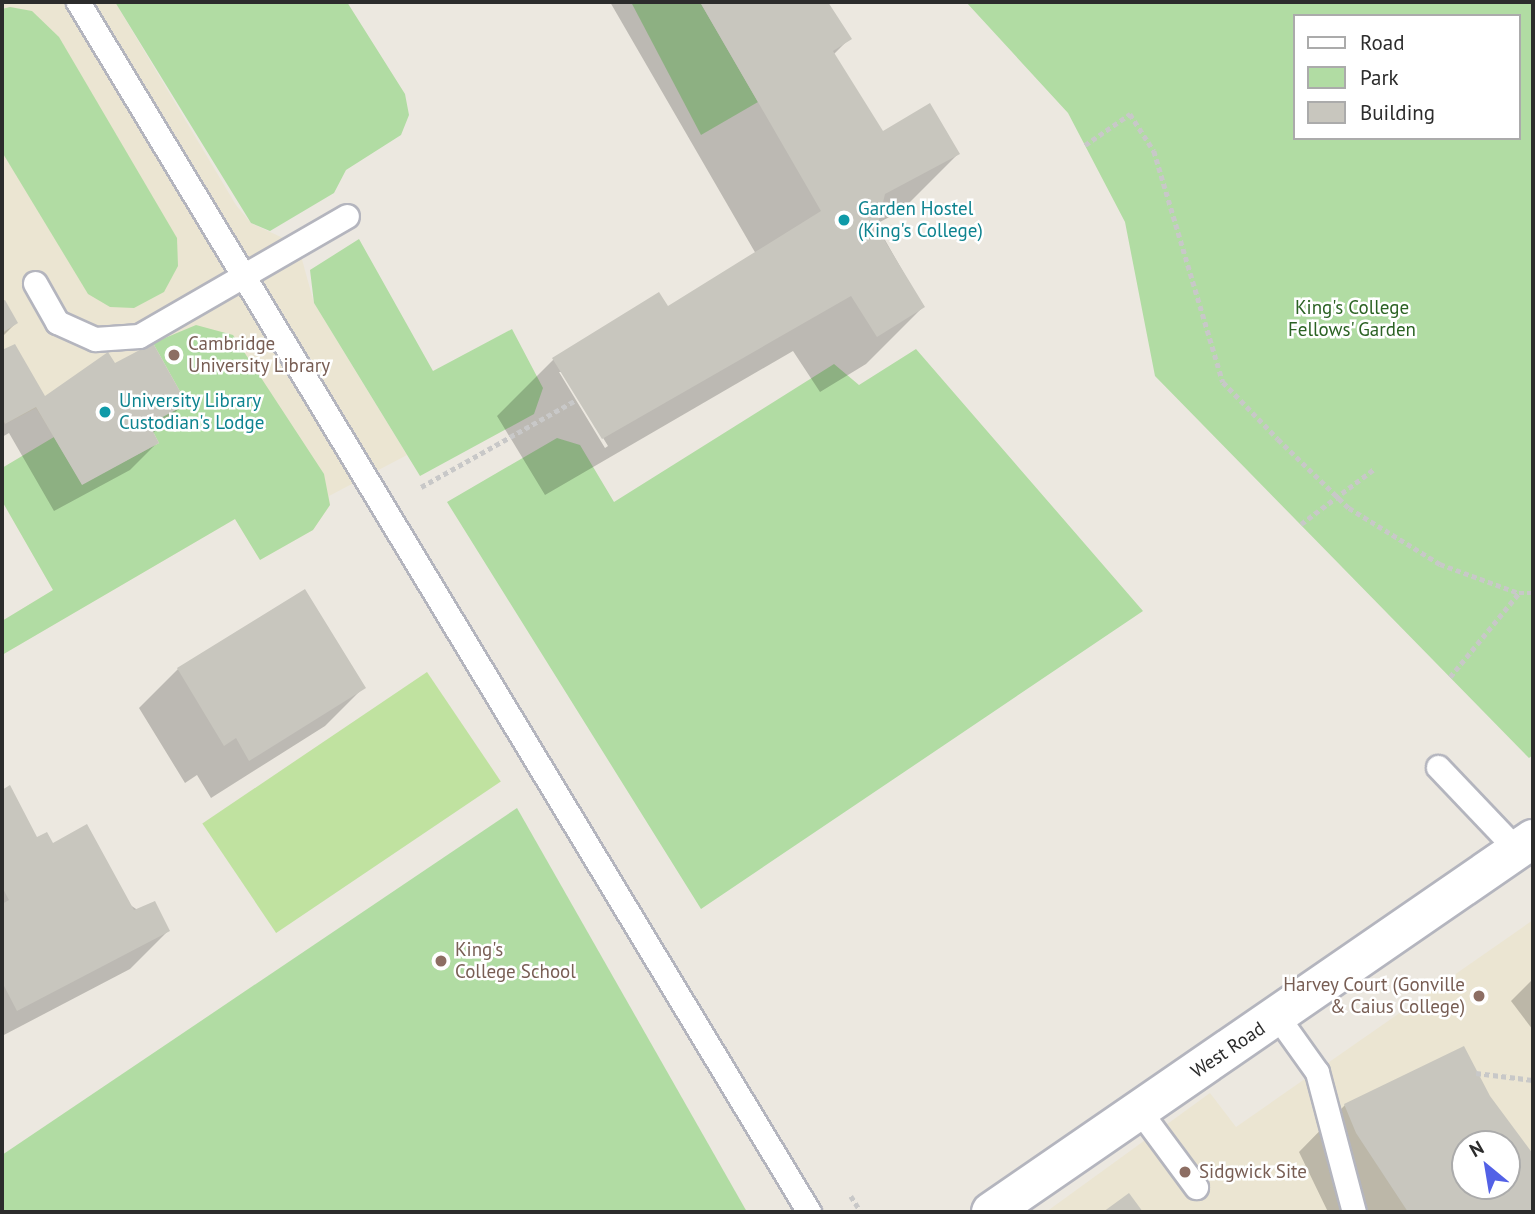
<!DOCTYPE html>
<html>
<head>
<meta charset="utf-8">
<style>
  body { margin:0 }
  #map { position:relative; width:1535px; height:1214px; overflow:hidden; background:#ece8e0; font-family:"PT Sans",sans-serif }
  div>[style] { position:absolute }
  .education>* { inset:0; background:#ebe5d2 }
  .green>* { inset:0; background:#b1dca3 }
  .pitch>* { inset:0; background:#c0e2a0; transform-origin:0 0 }
  .shadow>* { inset:0; background:#0003 }
  .building>* { inset:0; background:#c8c6be }
  .path>* { height:4.5px; margin-top:-2.25px; transform-origin:0; background:repeating-linear-gradient(90deg,#c8c8c8 0 5px,transparent 0 8.5px) }
  .roads { filter:drop-shadow(2px 0 #b4b5be) drop-shadow(-2px 0 #b4b5be) drop-shadow(0 2px #b4b5be) drop-shadow(0 -2px #b4b5be) }
  .lane>* { height:23px; margin:-11.5px; padding:0 11.5px; transform-origin:11.5px; border-radius:11.5px; background:#fff }
  .secondary>* { height:38px; margin:-19px; padding:0 19px; transform-origin:19px; border-radius:19px; background:#fff }
  .dots>* { width:19px; height:19px; translate:-50% -50%; box-sizing:border-box; border:4px solid #fff; border-radius:50% }
  span { translate:-50% -50%; white-space:nowrap; text-align:center; line-height:1.15; -webkit-text-stroke:5px #fff; paint-order:stroke }
  .culture-label { font-size:19px; color:#0d838f }
  .left { translate:0 -50%; text-align:left }
  .park-label { font-size:19px; color:#2b6223 }
  .education-label { font-size:19px; color:#785e54 }
  .right { translate:-100% -50%; text-align:right }
  .street-label { font-size:19px; color:#2c2c2c }
  .frame { position:absolute; inset:0; border:4px solid #2c2c2c; pointer-events:none }
  .legend { position:absolute; left:1293px; top:14px; width:228px; height:126px; box-sizing:border-box; background:#fff; border:2px solid #ababab; margin:0; padding:9px 12px; list-style:none; font-size:21px; color:#2c2c2c }
  .legend li { display:flex; align-items:center; gap:14px; height:35px }
  .legend b { width:35px; border:2px solid #ababab }
  .north { position:absolute; left:1451px; top:1130px; width:70px; height:70px; box-sizing:border-box; background:#fff; border:2px solid #ababab; border-radius:50%; rotate:330deg; font-size:19px; font-weight:700; line-height:28px; text-align:center; color:#2c2c2c }
  .north::after { content:''; display:block; margin:auto; width:24px; height:32px; background:#5361e6; clip-path:polygon(50% 0,100% 100%,50% 72%,0 100%) }
</style>
</head>
<body>
<div id="map">
  <div class="education">
    <i style="clip-path:polygon(2px 2px,115px 2px,236px 205px,251px 223px,298px 245px,314px 303px,407px 455px,329px 496px,330px 505px,313px 530px,260px 560px,235px 519px,2px 655px,2px 621px,53px 590px,2px 501px,2px 468px,54px 437px,36px 408px,5px 424px,2px 417px)"></i>
    <i style="clip-path:polygon(evenodd,1533px 920px,1533px 1212px,1046px 1212px,1210px 1093px,1236px 1127px,1533px 920px,1465px 1144px,1507px 1144px,1507px 1186px,1465px 1186px,1465px 1144px)"></i>
  </div>
  <div class="green">
    <i style="clip-path:polygon(115px 2px,347px 2px,405px 94px,409px 115px,401px 135px,346px 170px,334px 193px,270px 231px,251px 223px)"></i>
    <i style="clip-path:polygon(631px 2px,700px 2px,758px 102px,701px 135px)"></i>
    <i style="clip-path:polygon(evenodd,966px 2px,1533px 2px,1533px 755px,1529px 758px,1155px 376px,1125px 222px,1068px 113px,966px 2px,1295px 16px,1519px 16px,1519px 138px,1295px 138px,1295px 16px)"></i>
    <i style="clip-path:polygon(10px 7px,32px 11px,59px 37px,177px 238px,178px 266px,164px 292px,134px 308px,110px 307px,88px 294px,2px 152px,2px 9px)"></i>
    <i style="clip-path:polygon(359px 239px,433px 371px,512px 329px,543px 388px,534px 414px,420px 476px,314px 303px,310px 270px)"></i>
    <i style="clip-path:polygon(196px 325px,233px 335px,324px 474px,330px 505px,313px 530px,260px 560px,235px 519px,2px 655px,2px 621px,53px 590px,2px 501px,2px 468px,54px 437px,82px 484px,159px 443px,149px 424px,187px 404px,153px 343px)"></i>
    <i style="clip-path:polygon(916px 349px,1143px 611px,701px 909px,447px 502px,557px 438px,580px 445px,614px 502px,834px 364px,859px 385px)"></i>
    <i style="clip-path:polygon(517px 808px,747px 1212px,2px 1212px,2px 1155px)"></i>
  </div>
  <div class="pitch">
    <i style="left:427px;top:672px;width:132px;height:271px;rotate:56deg"></i>
  </div>
  <div class="shadow">
    <i style="clip-path:polygon(evenodd,610px 2px,826px 2px,849px 39px,834px 54px,882px 134px,958px 154px,901px 211px,876px 224px,923px 307px,866px 364px,820px 392px,793px 351px,545px 495px,497px 416px,554px 359px,667px 308px,756px 254px,610px 2px,559px 372px,563px 372px,608px 446px,605px 448px,559px 372px)"></i>
    <i style="clip-path:polygon(4px 302px,16px 323px,2px 337px,2px 303px)"></i>
    <i style="clip-path:polygon(14px 346px,44px 398px,114px 365px,185px 403px,152px 434px,157px 443px,130px 470px,54px 511px,9px 433px,2px 437px,2px 352px)"></i>
    <i style="clip-path:polygon(304px 592px,363px 688px,325px 726px,211px 798px,197px 775px,185px 783px,139px 708px,178px 669px)"></i>
    <i style="clip-path:polygon(9px 788px,36px 840px,168px 931px,130px 969px,2px 1036px,2px 792px)"></i>
    <i style="clip-path:polygon(1533px 979px,1533px 1030px,1511px 1001px)"></i>
    <i style="clip-path:polygon(evenodd,1488px 1097px,1533px 1156px,1533px 1212px,1328px 1212px,1299px 1152px,1345px 1105px,1488px 1097px,1465px 1144px,1507px 1144px,1507px 1186px,1465px 1186px,1465px 1144px)"></i>
  </div>
  <div class="building">
    <i style="clip-path:polygon(700px 2px,828px 2px,852px 39px,833px 51px,883px 131px,930px 103px,960px 154px,885px 194px,877px 228px,925px 307px,877px 337px,851px 296px,602px 439px,552px 358px,659px 292px,668px 306px,821px 211px)"></i>
    <i style="clip-path:polygon(5px 300px,18px 323px,2px 333px,2px 301px)"></i>
    <i style="clip-path:polygon(153px 343px,187px 404px,149px 424px,159px 443px,82px 485px,36px 407px,5px 424px,2px 417px,2px 350px,15px 344px,45px 396px,108px 352px,115px 363px)"></i>
    <i style="clip-path:polygon(305px 589px,366px 688px,249px 761px,236px 738px,224px 746px,177px 668px)"></i>
    <i style="clip-path:polygon(10px 785px,37px 837px,47px 832px,53px 843px,87px 824px,134px 910px,155px 901px,170px 931px,17px 1011px,2px 982px,2px 904px,9px 900px,2px 887px,2px 790px)"></i>
    <i style="clip-path:polygon(evenodd,1464px 1046px,1490px 1096px,1533px 1154px,1533px 1212px,1408px 1212px,1356px 1133px,1344px 1104px,1464px 1046px,1465px 1144px,1507px 1144px,1507px 1186px,1465px 1186px,1465px 1144px)"></i>
    <i style="clip-path:polygon(1129px 1193px,1143px 1212px,1103px 1212px)"></i>
  </div>
  <div class="path">
    <i style="left:1085px;top:145px;width:55px;rotate:-34.6deg"></i>
    <i style="left:1130px;top:114px;width:44px;rotate:57deg"></i>
    <i style="left:1154px;top:151px;width:241px;rotate:73.4deg"></i>
    <i style="left:1223px;top:382px;width:79px;rotate:46deg"></i>
    <i style="left:1278px;top:439px;width:99px;rotate:44.2deg"></i>
    <i style="left:1349px;top:508px;width:107px;rotate:31.6deg"></i>
    <i style="left:1440px;top:564px;width:84px;rotate:20.2deg"></i>
    <i style="left:421px;top:487px;width:178px;rotate:-29.3deg"></i>
    <i style="left:1301px;top:524px;width:91px;rotate:-37deg"></i>
    <i style="left:1450px;top:677px;width:109px;rotate:-50.6deg"></i>
    <i style="left:1519px;top:593px;width:14px"></i>
    <i style="left:1476px;top:1073px;width:57px;rotate:7deg"></i>
    <i style="left:851px;top:1196px;width:19px;rotate:58deg"></i>
  </div>
  <div class="roads">
    <div class="lane">
      <i style="left:78px;top:2px;width:1414px;rotate:58.86deg"></i>
      <i style="left:35px;top:283px;width:45px;rotate:60.6deg"></i>
      <i style="left:57px;top:322px;width:42px;rotate:24.1deg"></i>
      <i style="left:95px;top:339px;width:44px;rotate:-3.9deg"></i>
      <i style="left:139px;top:336px;width:240px;rotate:-30deg"></i>
      <i style="left:1438px;top:767px;width:115px;rotate:46.4deg"></i>
      <i style="left:1277px;top:1016px;width:69px;rotate:54.5deg"></i>
      <i style="left:1317px;top:1072px;width:145px;rotate:75.2deg"></i>
      <i style="left:1139px;top:1110px;width:96px;rotate:53.5deg"></i>
    </div>
    <div class="secondary">
      <i style="left:991px;top:1212px;width:658px;rotate:-34.54deg"></i>
    </div>
  </div>
  <div class="dots">
    <i style="left:844px;top:220px;background:#0f9aa8"></i>
    <i style="left:174px;top:355px;background:#8d6e63"></i>
    <i style="left:105px;top:412px;background:#0f9aa8"></i>
    <i style="left:441px;top:961px;background:#8d6e63"></i>
    <i style="left:1479px;top:996px;background:#8d6e63"></i>
    <i style="left:1185px;top:1172px;background:#8d6e63"></i>
  </div>
  <div class="culture-label">
    <span class="left" style="left:858px;top:220px">Garden Hostel<br>(King's College)</span>
    <span class="left" style="left:119px;top:412px">University Library<br>Custodian's Lodge</span>
  </div>
  <div class="park-label">
    <span style="left:1352px;top:319px">King's College<br>Fellows' Garden</span>
  </div>
  <div class="education-label">
    <span class="left" style="left:188px;top:355px">Cambridge<br>University Library</span>
    <span class="left" style="left:455px;top:961px">King's<br>College School</span>
    <span class="right" style="left:1465px;top:996px">Harvey Court (Gonville<br>&amp; Caius College)</span>
    <span class="left" style="left:1199px;top:1172px">Sidgwick Site</span>
  </div>
  <div class="street-label">
    <span style="left:1228px;top:1050px;rotate:-34deg">West Road</span>
  </div>
  <div class="frame"></div>
  <ul class="legend">
  <li><b style="height:9px;background:#fff"></b>Road</li>
  <li><b style="height:19px;background:#b1dca3"></b>Park</li>
  <li><b style="height:19px;background:#c8c6be"></b>Building</li>
  </ul>
  <div class="north">N</div>
</div>
</body>
</html>
